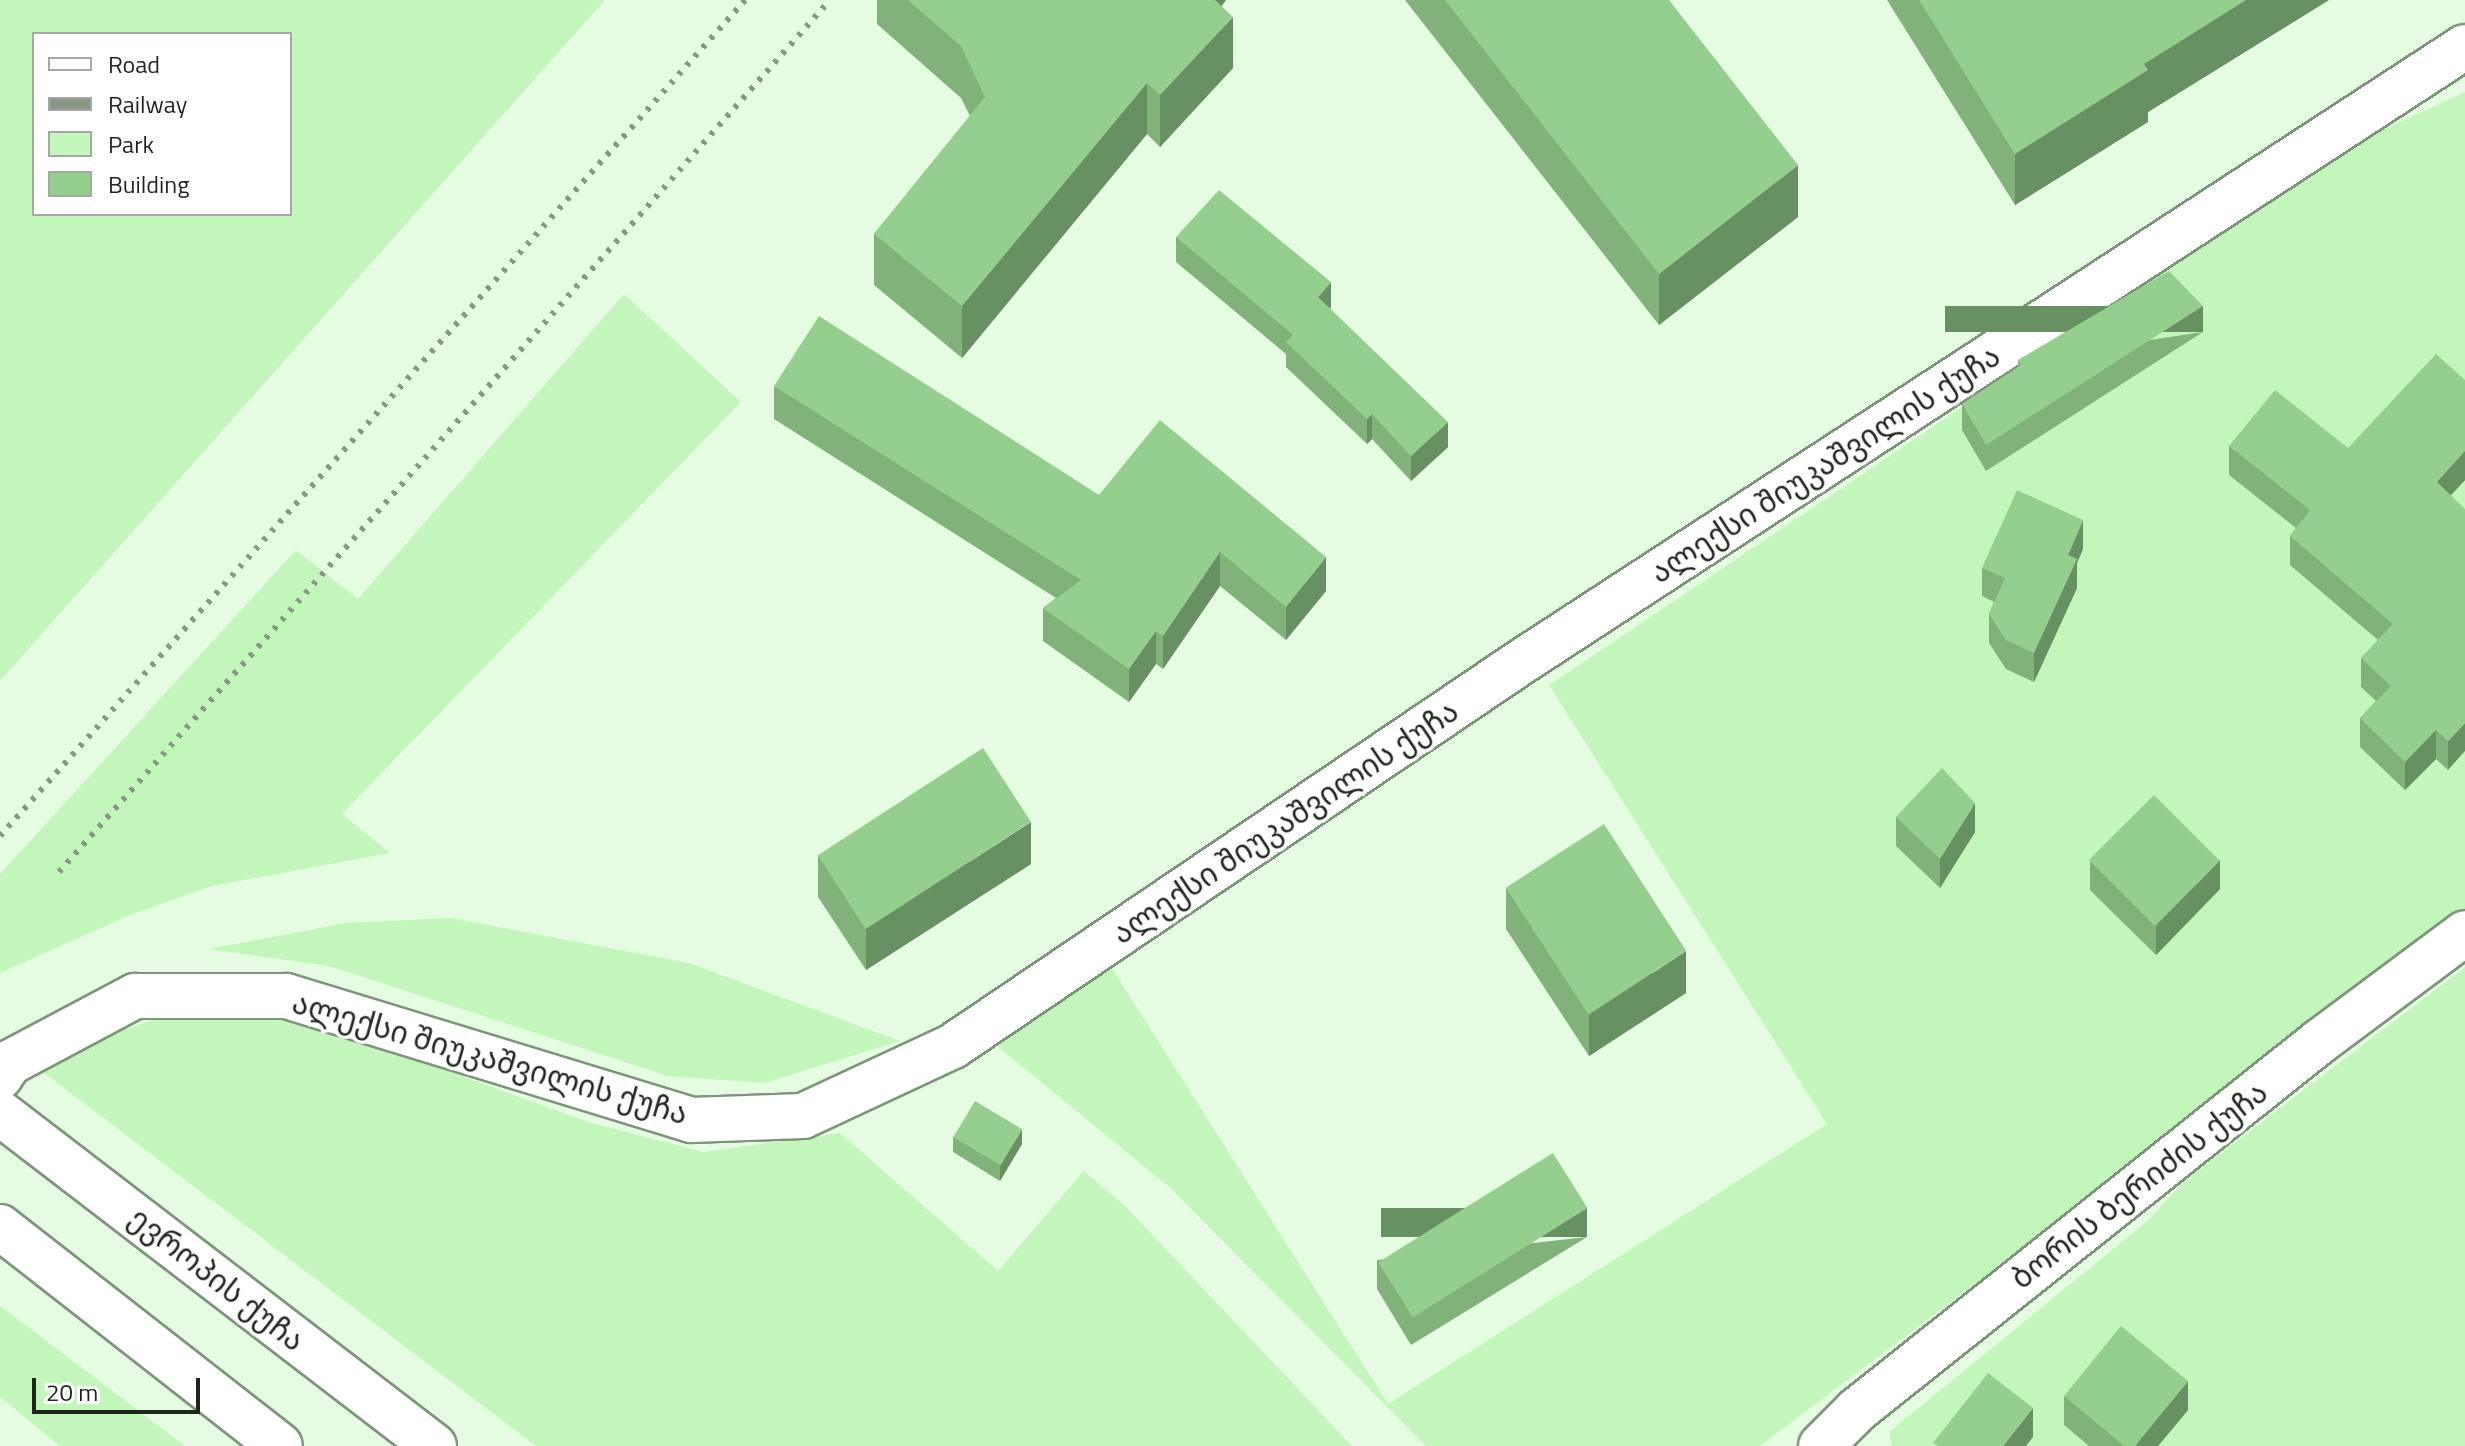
<!DOCTYPE html>
<html>
<head>
<meta charset="utf-8">
<style>
  body { margin:0 }
  #map { position:relative; width:2465px; height:1446px; overflow:hidden; background:#e5fce2; font-family:"Titillium Web","Noto Sans Georgian",sans-serif }
  div>[style] { position:absolute }
  .green>* { inset:0; background:#c2f6ba }
  .roads { filter:drop-shadow(2px 0 #7f947c) drop-shadow(-2px 0 #7f947c) drop-shadow(0 2px #7f947c) drop-shadow(0 -2px #7f947c) }
  .street>* { height:44px; margin:-22px; padding:0 22px; transform-origin:22px; border-radius:22px; background:#fff }
  .primary>* { height:44px; margin:-22px; padding:0 22px; transform-origin:22px; border-radius:22px; background:#fff }
  .rail>* { height:6px; margin-top:-3px; transform-origin:0; background:repeating-linear-gradient(90deg,#889885 0 4px,transparent 0 12px) }
  .wall>* { inset:0; background:#80b279 }
  .shaded-wall>* { inset:0; background:#689163; transform-origin:0 0 }
  .building>* { inset:0; background:#95cf8d; transform-origin:0 0 }
  span { translate:-50% -50%; white-space:nowrap; text-align:center; line-height:1.15; -webkit-text-stroke:7px #fff; paint-order:stroke }
  .street-label { font-size:30px; color:#1e261c }
  .legend { position:absolute; left:32px; top:32px; width:260px; height:184px; box-sizing:border-box; background:#fff; border:2px solid #a5a8a4; margin:0; padding:10px 14px; list-style:none; font-size:24px; color:#1e261c }
  .legend li { display:flex; align-items:center; gap:16px; height:40px }
  .legend b { width:40px; border:2px solid #a5a8a4 }
  .scale { position:absolute; left:32px; top:1378px; width:168px; height:36px; box-sizing:border-box; border:4px solid #1e261c; border-top:0; padding-left:10px; font-size:24px; line-height:28px; white-space:nowrap; color:#1e261c; -webkit-text-stroke:6px #fff; paint-order:stroke }
</style>
</head>
<body>
<div id="map">
  <div class="green">
    <i style="clip-path:polygon(evenodd,0 0,605px 0,0 681px,0 0,34px 34px,290px 34px,290px 214px,34px 214px,34px 34px)"></i>
    <i style="clip-path:polygon(2465px 92px,2465px 914px,1760px 1446px,1426px 1446px,1168px 1186px,997px 1046px,1110px 965px,1388px 1404px,1827px 1124px,1549px 685px,2357px 142px)"></i>
    <i style="clip-path:polygon(624px 294px,741px 402px,342px 814px,390px 853px,212px 886px,130px 915px,0 973px,0 874px,296px 550px,358px 599px)"></i>
    <i style="clip-path:polygon(450px 918px,689px 963px,900px 1041px,764px 1083px,668px 1076px,329px 966px,209px 949px,346px 923px)"></i>
    <i style="clip-path:polygon(2465px 967px,2465px 1446px,1892px 1446px,1889px 1432px,2150px 1219px,2182px 1183px)"></i>
    <i style="clip-path:polygon(303px 1018px,588px 1122px,703px 1152px,840px 1133px,998px 1271px,1084px 1171px,1127px 1208px,1352px 1446px,536px 1446px,39px 1069px,72px 1047px,153px 1020px)"></i>
    <i style="clip-path:polygon(0 1306px,11px 1314px,185px 1446px,60px 1446px,0 1397px)"></i>
  </div>
  <div class="roads">
    <div class="street">
      <i style="left:0;top:1077px;width:17px;rotate:-57deg"></i>
      <i style="left:9px;top:1063px;width:143px;rotate:-28deg"></i>
      <i style="left:135px;top:996px;width:151px"></i>
      <i style="left:286px;top:996px;width:424px;rotate:17deg"></i>
      <i style="left:691px;top:1120px;width:112px;rotate:-2deg"></i>
      <i style="left:803px;top:1116px;width:166px;rotate:-25deg"></i>
      <i style="left:953px;top:1046px;width:682px;rotate:-34.06deg"></i>
      <i style="left:1518px;top:664px;width:1130px;rotate:-33.09deg"></i>
      <i style="left:1821px;top:1446px;width:51px;rotate:-45deg"></i>
      <i style="left:1857px;top:1410px;width:591px;rotate:-38.54deg"></i>
      <i style="left:2319px;top:1042px;width:182px;rotate:-36.7deg"></i>
    </div>
    <div class="primary">
      <i style="left:0;top:1113px;width:547px;rotate:37.5deg"></i>
      <i style="left:0;top:1227px;width:355px;rotate:38deg"></i>
    </div>
  </div>
  <div class="rail">
    <i style="left:0;top:836px;width:1120px;rotate:-48.29deg"></i>
    <i style="left:59px;top:872px;width:1164px;rotate:-48.52deg"></i>
  </div>
  <div class="wall">
    <i style="clip-path:polygon(877px 0,1226px 0,1222px 6px,1233px 68px,1160px 147px,1147px 134px,962px 358px,874px 285px,874px 234px,970px 116px,961px 98px,877px 24px)"></i>
    <i style="clip-path:polygon(1405px 0,1669px 0,1798px 217px,1659px 325px)"></i>
    <i style="clip-path:polygon(1887px 0,2329px 0,2148px 112px,2148px 122px,2015px 205px)"></i>
    <i style="clip-path:polygon(1176px 237px,1331px 307px,1330px 308px,1448px 447px,1411px 481px,1372px 439px,1367px 444px,1286px 367px,1286px 354px,1176px 262px)"></i>
    <i style="clip-path:polygon(2203px 332px,1986px 471px,1962px 430px,1962px 404px,2018px 368px,2018px 360px)"></i>
    <i style="clip-path:polygon(2465px 380px,2465px 480px,2451px 495px,2448px 770px,2436px 759px,2405px 790px,2360px 747px,2360px 718px,2376px 701px,2361px 687px,2361px 658px,2378px 640px,2290px 565px,2290px 536px,2296px 528px,2229px 475px,2229px 446px,2348px 448px)"></i>
    <i style="clip-path:polygon(774px 386px,1099px 495px,1326px 591px,1286px 640px,1220px 586px,1163px 669px,1156px 664px,1129px 702px,1043px 641px,1043px 608px,1056px 598px,774px 419px)"></i>
    <i style="clip-path:polygon(2083px 549px,2077px 563px,2077px 588px,2034px 682px,2006px 669px,1989px 643px,1989px 614px,1994px 602px,1982px 596px,1982px 568px)"></i>
    <i style="clip-path:polygon(1896px 817px,1975px 832px,1940px 888px,1896px 846px)"></i>
    <i style="clip-path:polygon(818px 855px,1031px 864px,866px 970px,818px 897px)"></i>
    <i style="clip-path:polygon(2090px 861px,2220px 889px,2156px 955px,2090px 890px)"></i>
    <i style="clip-path:polygon(1506px 888px,1686px 993px,1589px 1056px,1506px 929px)"></i>
    <i style="clip-path:polygon(953px 1137px,1022px 1144px,1000px 1181px,953px 1152px)"></i>
    <i style="clip-path:polygon(1587px 1237px,1411px 1345px,1377px 1289px,1377px 1260px)"></i>
    <i style="clip-path:polygon(2064px 1396px,2188px 1410px,2158px 1446px,2089px 1446px,2064px 1425px)"></i>
  </div>
  <div class="shaded-wall">
    <i style="clip-path:polygon(1198px 0,1226px 0,1198px 35px)"></i>
    <i style="clip-path:polygon(2246px 0,2329px 0,2148px 112px,2148px 122px,2015px 205px,2015px 154px,2144px 64px)"></i>
    <i style="clip-path:polygon(1233px 17px,1233px 68px,1160px 147px,1160px 95px)"></i>
    <i style="clip-path:polygon(1147px 83px,1147px 134px,962px 358px,962px 306px)"></i>
    <i style="clip-path:polygon(1798px 165px,1798px 217px,1659px 325px,1659px 274px)"></i>
    <i style="clip-path:polygon(1331px 282px,1331px 307px,1318px 322px,1318px 297px)"></i>
    <i style="left:2203px;top:306px;width:26px;height:258px;rotate:90deg"></i>
    <i style="clip-path:polygon(1372px 414px,1372px 439px,1367px 444px,1367px 419px)"></i>
    <i style="clip-path:polygon(1448px 422px,1448px 447px,1411px 481px,1411px 456px)"></i>
    <i style="clip-path:polygon(2465px 451px,2465px 480px,2437px 510px,2437px 482px)"></i>
    <i style="clip-path:polygon(2083px 520px,2083px 549px,2077px 563px,2077px 588px,2034px 682px,2034px 653px,2068px 555px)"></i>
    <i style="clip-path:polygon(1220px 552px,1220px 586px,1163px 669px,1163px 636px)"></i>
    <i style="clip-path:polygon(1326px 557px,1326px 591px,1286px 640px,1286px 607px)"></i>
    <i style="clip-path:polygon(1156px 631px,1156px 664px,1129px 702px,1129px 669px)"></i>
    <i style="clip-path:polygon(2465px 723px,2465px 751px,2448px 770px,2448px 741px)"></i>
    <i style="clip-path:polygon(2436px 730px,2436px 759px,2405px 790px,2405px 762px)"></i>
    <i style="clip-path:polygon(1975px 803px,1975px 832px,1940px 888px,1940px 859px)"></i>
    <i style="clip-path:polygon(1031px 822px,1031px 864px,866px 970px,866px 929px)"></i>
    <i style="clip-path:polygon(2220px 860px,2220px 889px,2156px 955px,2156px 926px)"></i>
    <i style="clip-path:polygon(1686px 951px,1686px 993px,1589px 1056px,1589px 1015px)"></i>
    <i style="clip-path:polygon(1022px 1129px,1022px 1144px,1000px 1181px,1000px 1166px)"></i>
    <i style="left:1587px;top:1208px;width:29px;height:206px;rotate:90deg"></i>
    <i style="clip-path:polygon(2188px 1381px,2188px 1410px,2158px 1446px,2135px 1446px)"></i>
    <i style="clip-path:polygon(2033px 1408px,2033px 1437px,2026px 1446px,2003px 1446px)"></i>
  </div>
  <div class="building">
    <i style="clip-path:polygon(908px 0,1215px 0,1233px 17px,1160px 95px,1147px 83px,962px 306px,874px 234px,985px 97px,961px 46px)"></i>
    <i style="clip-path:polygon(1445px 0,1669px 0,1798px 165px,1659px 274px)"></i>
    <i style="clip-path:polygon(1919px 0,2246px 0,2144px 64px,2148px 70px,2015px 154px)"></i>
    <i style="clip-path:polygon(1219px 190px,1331px 282px,1318px 297px,1448px 422px,1411px 456px,1372px 414px,1367px 419px,1286px 342px,1293px 335px,1176px 237px)"></i>
    <i style="clip-path:polygon(2169px 271px,2203px 306px,1986px 445px,1962px 404px,2021px 365px,2018px 360px)"></i>
    <i style="clip-path:polygon(819px 316px,1099px 495px,1160px 420px,1326px 557px,1286px 607px,1220px 552px,1163px 636px,1156px 631px,1129px 669px,1043px 608px,1081px 580px,774px 386px)"></i>
    <i style="clip-path:polygon(2436px 354px,2465px 380px,2465px 451px,2437px 482px,2465px 509px,2465px 723px,2448px 741px,2436px 730px,2405px 762px,2360px 718px,2391px 686px,2361px 658px,2393px 624px,2290px 536px,2310px 510px,2229px 446px,2275px 390px,2348px 448px)"></i>
    <i style="clip-path:polygon(2017px 490px,2083px 520px,2068px 555px,2077px 559px,2034px 653px,2006px 640px,1989px 614px,2005px 578px,1982px 568px)"></i>
    <i style="left:983px;top:748px;width:88px;height:197px;rotate:57deg"></i>
    <i style="clip-path:polygon(1942px 768px,1975px 803px,1940px 859px,1896px 817px)"></i>
    <i style="left:2154px;top:795px;width:93px;height:92px;rotate:45deg"></i>
    <i style="left:1604px;top:824px;width:151px;height:117px;rotate:57deg"></i>
    <i style="left:975px;top:1101px;width:55px;height:42px;rotate:31deg"></i>
    <i style="left:1553px;top:1153px;width:65px;height:206px;rotate:58deg"></i>
    <i style="clip-path:polygon(2121px 1326px,2188px 1381px,2135px 1446px,2124px 1446px,2064px 1396px)"></i>
    <i style="clip-path:polygon(1988px 1373px,2033px 1408px,2003px 1446px,1938px 1446px,1933px 1443px)"></i>
  </div>
  <div class="street-label">
    <span style="left:1825px;top:464px;rotate:-33deg">ალექსი შიუკაშვილის ქუჩა</span>
    <span style="left:1285px;top:822px;rotate:-34deg">ალექსი შიუკაშვილის ქუჩა</span>
    <span style="left:490px;top:1058px;rotate:16deg">ალექსი შიუკაშვილის ქუჩა</span>
    <span style="left:2139px;top:1185px;rotate:-38deg">ბორის ბერიძის ქუჩა</span>
    <span style="left:217px;top:1279px;rotate:38deg">ევროპის ქუჩა</span>
  </div>
  <ul class="legend">
  <li><b style="height:10px;background:#fff"></b>Road</li>
  <li><b style="height:10px;background:#889885"></b>Railway</li>
  <li><b style="height:22px;background:#c2f6ba"></b>Park</li>
  <li><b style="height:22px;background:#95cf8d"></b>Building</li>
  </ul>
  <div class="scale">20 m</div>
</div>
</body>
</html>
